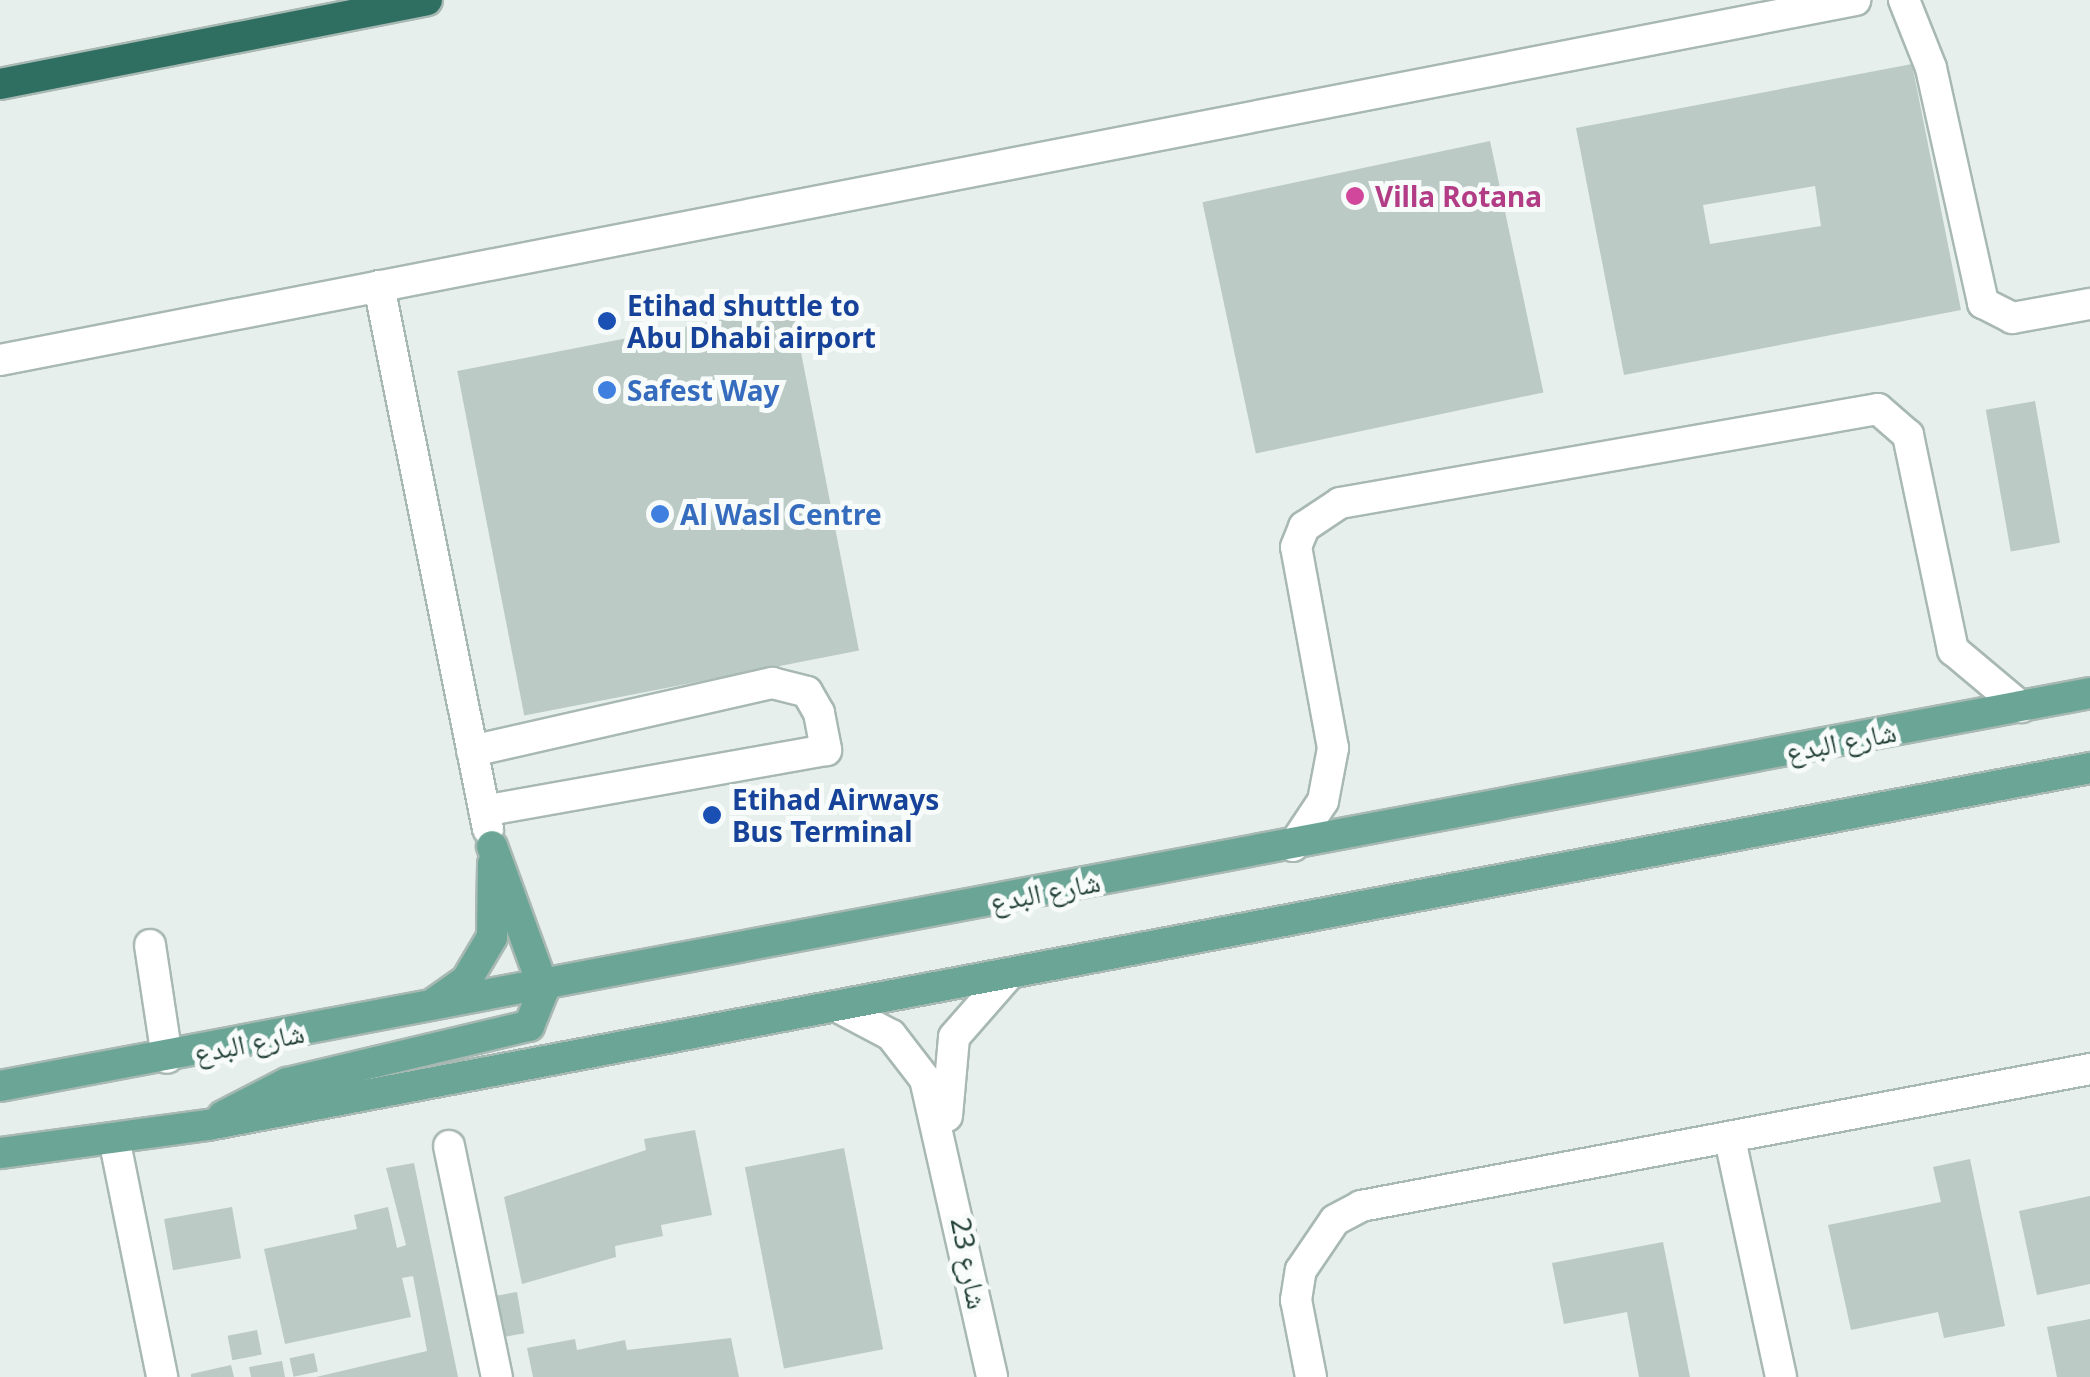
<!DOCTYPE html>
<html>
<head>
<meta charset="utf-8">
<style>
  body { margin:0 }
  #map { position:relative; width:2090px; height:1377px; overflow:hidden; background:#e6efeb; font-family:"Noto Sans","Noto Naskh Arabic",sans-serif }
  div>[style] { position:absolute }
  .building>* { inset:0; background:#bbcac4; transform-origin:0 0 }
  .roads { filter:drop-shadow(2px 0 #a8b8b2) drop-shadow(-2px 0 #a8b8b2) drop-shadow(0 2px #a8b8b2) drop-shadow(0 -2px #a8b8b2) }
  .minor>* { height:30px; margin:-15px; padding:0 15px; transform-origin:15px; border-radius:15px; background:#fff }
  .major>* { height:30px; margin:-15px; padding:0 15px; transform-origin:15px; border-radius:15px; background:#6aa596 }
  .highway>* { height:30px; margin:-15px; padding:0 15px; transform-origin:15px; border-radius:15px; background:#2f6f62 }
  .dots>* { width:28px; height:28px; translate:-50% -50%; box-sizing:border-box; border:5px solid #f7fbf9; border-radius:50% }
  span { translate:-50% -50%; white-space:nowrap; text-align:center; line-height:1.15; -webkit-text-stroke:10px #f7fbf9; paint-order:stroke }
  .hotel-label { font-size:28px; color:#b23c85; font-weight:700 }
  .left { translate:0 -50%; text-align:left }
  .transit-label { font-size:28px; color:#164399; font-weight:700 }
  .shop-label { font-size:28px; color:#366cbe; font-weight:700 }
  .street-label { font-size:28px; color:#24423a }
</style>
</head>
<body>
<div id="map">
  <div class="building">
    <i style="clip-path:polygon(evenodd,1912px 64px,1961px 310px,1624px 375px,1576px 128px,1912px 64px,1815px 186px,1821px 226px,1710px 244px,1703px 205px,1815px 186px)"></i>
    <i style="left:1490px;top:141px;width:257px;height:294px;rotate:78deg"></i>
    <i style="left:792px;top:306px;width:351px;height:341px;rotate:79deg"></i>
    <i style="left:2035px;top:401px;width:144px;height:50px;rotate:80deg"></i>
    <i style="clip-path:polygon(695px 1130px,712px 1215px,661px 1225px,663px 1236px,615px 1246px,616px 1257px,522px 1284px,504px 1197px,646px 1150px,644px 1139px)"></i>
    <i style="left:844px;top:1148px;width:205px;height:101px;rotate:79deg"></i>
    <i style="clip-path:polygon(1970px 1159px,2005px 1326px,1944px 1338px,1938px 1312px,1851px 1330px,1828px 1225px,1941px 1202px,1933px 1167px)"></i>
    <i style="clip-path:polygon(414px 1163px,458px 1377px,316px 1377px,427px 1351px,413px 1276px,402px 1278px,411px 1317px,285px 1344px,264px 1249px,357px 1229px,354px 1215px,388px 1207px,397px 1248px,406px 1245px,386px 1168px)"></i>
    <i style="clip-path:polygon(2090px 1196px,2090px 1284px,2037px 1295px,2019px 1211px)"></i>
    <i style="left:232px;top:1207px;width:52px;height:69px;rotate:80deg"></i>
    <i style="clip-path:polygon(1663px 1242px,1690px 1377px,1639px 1377px,1627px 1312px,1564px 1324px,1552px 1263px)"></i>
    <i style="left:517px;top:1292px;width:42px;height:21px;rotate:80deg"></i>
    <i style="clip-path:polygon(2090px 1319px,2090px 1377px,2057px 1377px,2047px 1327px)"></i>
    <i style="left:257px;top:1330px;width:25px;height:30px;rotate:79deg"></i>
    <i style="clip-path:polygon(731px 1338px,739px 1377px,533px 1377px,527px 1348px,575px 1339px,577px 1350px,625px 1340px,627px 1350px)"></i>
    <i style="left:314px;top:1353px;width:19px;height:25px;rotate:78deg"></i>
    <i style="clip-path:polygon(282px 1361px,285px 1377px,251px 1377px,249px 1367px)"></i>
    <i style="clip-path:polygon(231px 1365px,234px 1377px,191px 1377px,191px 1374px)"></i>
  </div>
  <div class="roads">
    <div class="minor">
      <i style="left:1904px;top:0;width:73px;rotate:68.3deg"></i>
      <i style="left:1931px;top:68px;width:241px;rotate:77.5deg"></i>
      <i style="left:1983px;top:303px;width:33px;rotate:27deg"></i>
      <i style="left:2012px;top:318px;width:79px;rotate:-10.2deg"></i>
      <i style="left:379px;top:286px;width:554px;rotate:78.65deg"></i>
      <i style="left:0;top:360px;width:1890px;rotate:-10.98deg"></i>
      <i style="left:472px;top:751px;width:308px;rotate:-12.8deg"></i>
      <i style="left:772px;top:683px;width:36px;rotate:14deg"></i>
      <i style="left:807px;top:692px;width:24px;rotate:60deg"></i>
      <i style="left:819px;top:713px;width:38px;rotate:79deg"></i>
      <i style="left:826px;top:750px;width:347px;rotate:169.9deg"></i>
      <i style="left:1293px;top:846px;width:54px;rotate:-56.3deg"></i>
      <i style="left:1323px;top:801px;width:54px;rotate:-79.3deg"></i>
      <i style="left:1333px;top:748px;width:204px;rotate:-100.4deg"></i>
      <i style="left:1296px;top:547px;width:22px;rotate:-68deg"></i>
      <i style="left:1304px;top:527px;width:43px;rotate:-33.7deg"></i>
      <i style="left:1340px;top:503px;width:546px;rotate:-9.91deg"></i>
      <i style="left:1878px;top:409px;width:40px;rotate:41deg"></i>
      <i style="left:1908px;top:435px;width:220px;rotate:78.2deg"></i>
      <i style="left:1953px;top:650px;width:89px;rotate:40deg"></i>
      <i style="left:150px;top:945px;width:114px;rotate:81.4deg"></i>
      <i style="left:836px;top:1006px;width:62px;rotate:27.8deg"></i>
      <i style="left:891px;top:1035px;width:56px;rotate:52.3deg"></i>
      <i style="left:925px;top:1079px;width:305px;rotate:77.3deg"></i>
      <i style="left:947px;top:1116px;width:79px;rotate:-84.9deg"></i>
      <i style="left:954px;top:1037px;width:85px;rotate:-48.8deg"></i>
      <i style="left:114px;top:1138px;width:244px;rotate:78.6deg"></i>
      <i style="left:1730px;top:1139px;width:243px;rotate:77.9deg"></i>
      <i style="left:449px;top:1146px;width:236px;rotate:78.3deg"></i>
      <i style="left:1311px;top:1377px;width:78px;rotate:-101deg"></i>
      <i style="left:1296px;top:1300px;width:30px;rotate:-81deg"></i>
      <i style="left:1301px;top:1270px;width:60px;rotate:-55.8deg"></i>
      <i style="left:1335px;top:1220px;width:30px;rotate:-28deg"></i>
      <i style="left:1361px;top:1206px;width:742px;rotate:-10.64deg"></i>
    </div>
    <div class="major">
      <i style="left:434px;top:1003px;width:39px;rotate:-35deg"></i>
      <i style="left:466px;top:981px;width:51px;rotate:-59.4deg"></i>
      <i style="left:492px;top:937px;width:73px;rotate:-89.2deg"></i>
      <i style="left:0;top:1086px;width:2127px;rotate:-10.65deg"></i>
      <i style="left:223px;top:1116px;width:72px;rotate:-27.3deg"></i>
      <i style="left:287px;top:1083px;width:249px;rotate:-13.3deg"></i>
      <i style="left:529px;top:1026px;width:40px;rotate:-68deg"></i>
      <i style="left:544px;top:989px;width:152px;rotate:-110deg"></i>
      <i style="left:0;top:1153px;width:210px;rotate:-7.7deg"></i>
      <i style="left:208px;top:1125px;width:1916px;rotate:-10.74deg"></i>
    </div>
    <div class="highway">
      <i style="left:0;top:84px;width:435px;rotate:-11.1deg"></i>
    </div>
  </div>
  <div class="dots">
    <i style="left:1355px;top:196px;background:#d1479c"></i>
    <i style="left:607px;top:321px;background:#1a4fb4"></i>
    <i style="left:607px;top:390px;background:#3f7fe0"></i>
    <i style="left:660px;top:514px;background:#3f7fe0"></i>
    <i style="left:712px;top:815px;background:#1a4fb4"></i>
  </div>
  <div class="hotel-label">
    <span class="left" style="left:1375px;top:196px">Villa Rotana</span>
  </div>
  <div class="transit-label">
    <span class="left" style="left:627px;top:321px">Etihad shuttle to<br>Abu Dhabi airport</span>
    <span class="left" style="left:732px;top:815px">Etihad Airways<br>Bus Terminal</span>
  </div>
  <div class="shop-label">
    <span class="left" style="left:627px;top:390px">Safest Way</span>
    <span class="left" style="left:680px;top:514px">Al Wasl Centre</span>
  </div>
  <div class="street-label">
    <span style="left:1841px;top:741px;rotate:-11deg">شارع البدع</span>
    <span style="left:1045px;top:891px;rotate:-11deg">شارع البدع</span>
    <span style="left:249px;top:1042px;rotate:-11deg">شارع البدع</span>
    <span style="left:970px;top:1263px;rotate:79deg">شارع 23</span>
  </div>
</div>
</body>
</html>
